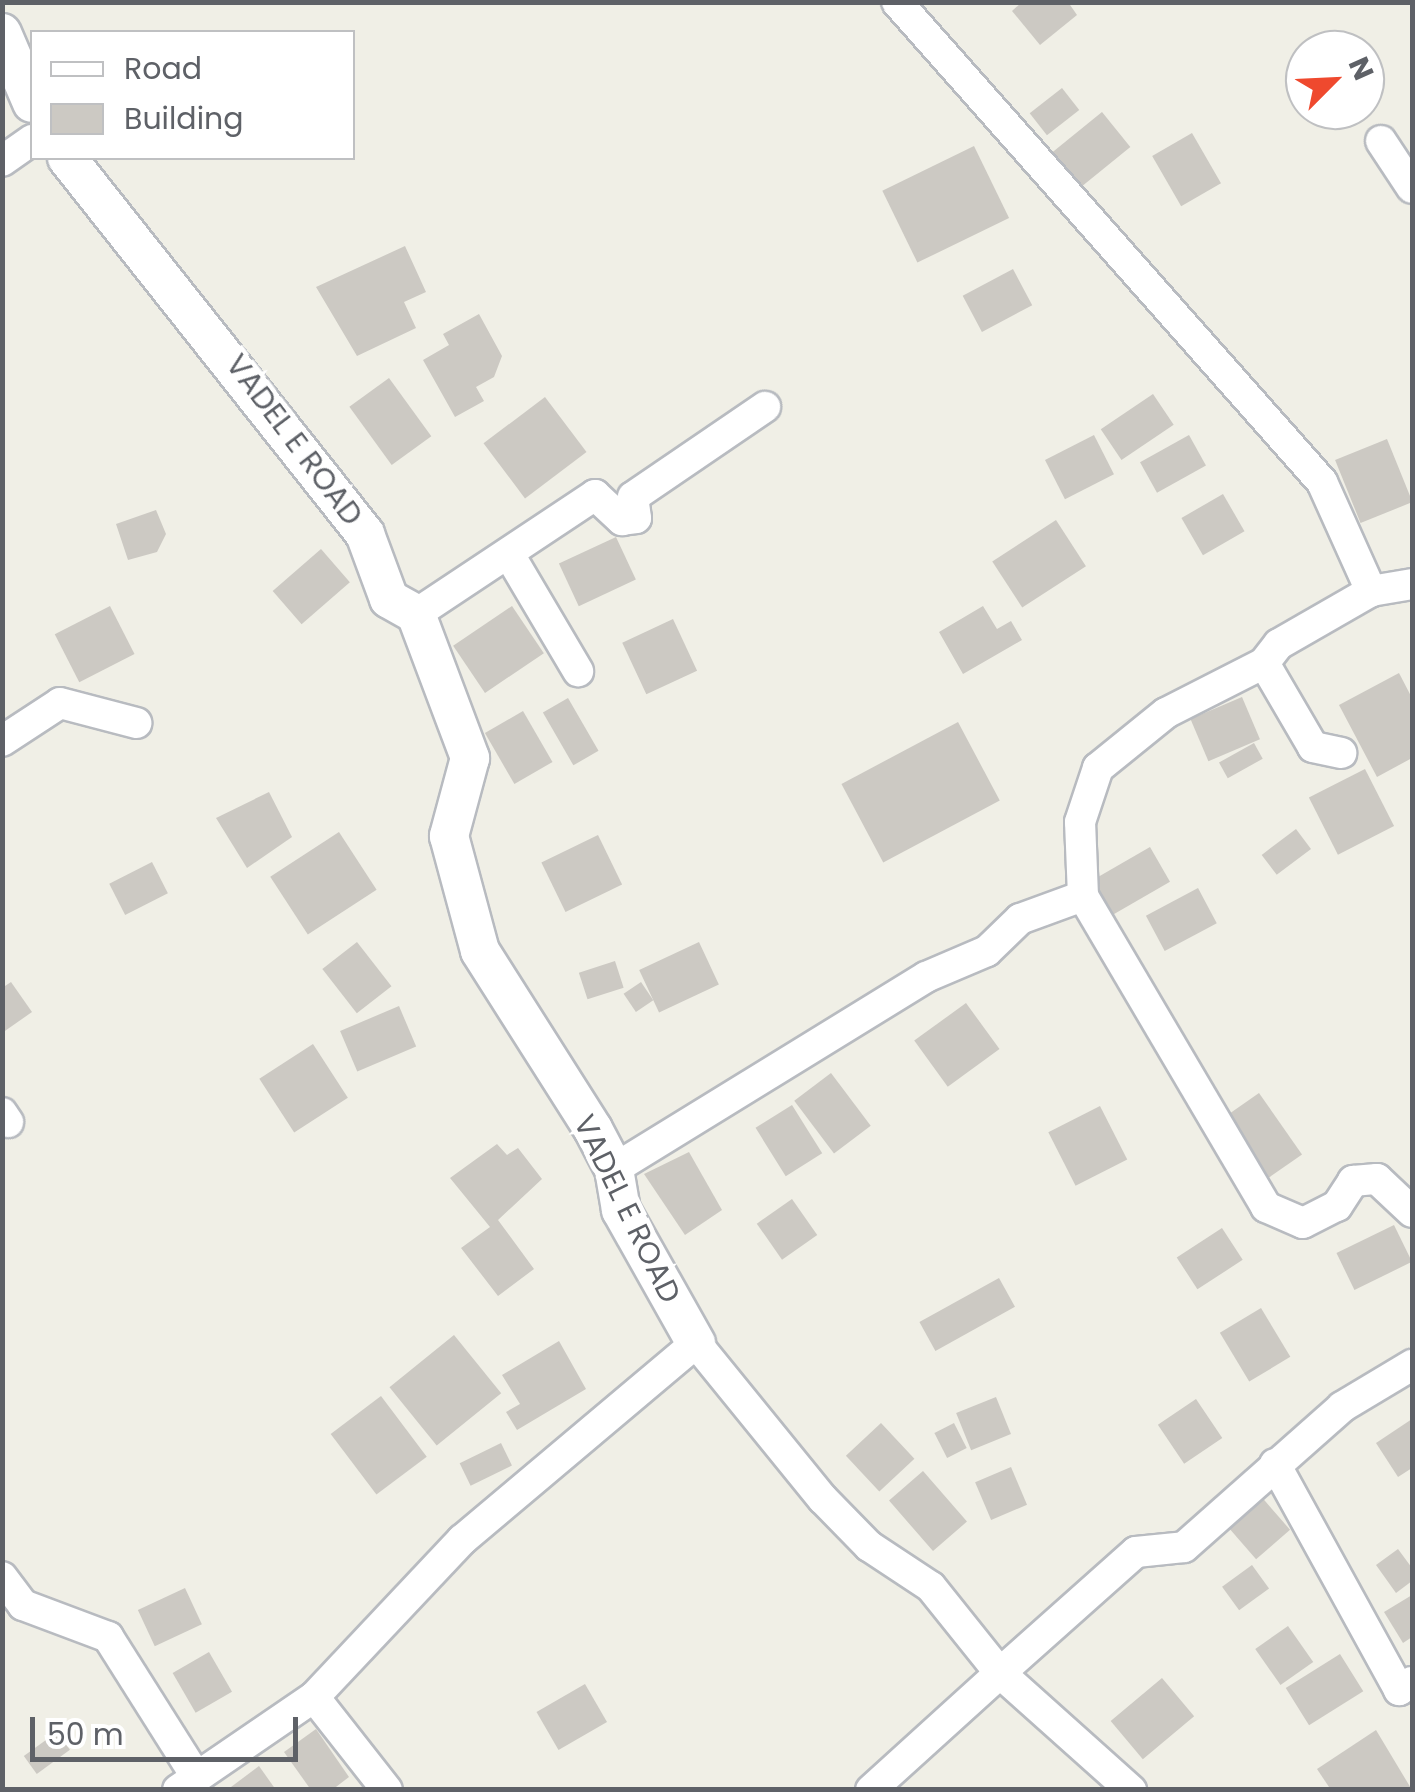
<!DOCTYPE html>
<html>
<head>
<meta charset="utf-8">
<style>
  body { margin:0 }
  #map { position:relative; width:1415px; height:1792px; overflow:hidden; background:#f0efe6; font-family:Poppins,sans-serif }
  div>[style] { position:absolute }
  .building>* { inset:0; background:#ccc9c3; transform-origin:0 0 }
  .roads { filter:drop-shadow(2px 0 #b8bbc0) drop-shadow(-2px 0 #b8bbc0) drop-shadow(0 2px #b8bbc0) drop-shadow(0 -2px #b8bbc0) }
  .minor>* { height:30px; margin:-15px; padding:0 15px; transform-origin:15px; border-radius:15px; background:#fff }
  .tertiary>* { height:38px; margin:-19px; padding:0 19px; transform-origin:19px; border-radius:19px; background:#fff }
  span { translate:-50% -50%; white-space:nowrap; text-align:center; line-height:1.15; -webkit-text-stroke:9px #fff; paint-order:stroke }
  .street-label { font-size:30px; color:#5e6167 }
  .frame { position:absolute; inset:0; border:5px solid #5e6167; pointer-events:none }
  .legend { position:absolute; left:30px; top:30px; width:325px; height:130px; box-sizing:border-box; background:#fff; border:2px solid #bfc0c2; margin:0; padding:12px 18px; list-style:none; font-size:30px; color:#5e6167 }
  .legend li { display:flex; align-items:center; gap:20px; height:50px }
  .legend b { width:50px; border:2px solid #bfc0c2 }
  .north { position:absolute; left:1285px; top:30px; width:100px; height:100px; box-sizing:border-box; background:#fff; border:2px solid #bfc0c2; border-radius:50%; rotate:66deg; font-size:28px; font-weight:700; line-height:40px; text-align:center; color:#5e6167 }
  .north::after { content:''; display:block; margin:auto; width:35px; height:45px; background:#ef492e; clip-path:polygon(50% 0,100% 100%,50% 72%,0 100%) }
  .scale { position:absolute; left:30px; top:1717px; width:268px; height:45px; box-sizing:border-box; border:5px solid #5e6167; border-top:0; padding-left:12px; font-size:30px; line-height:35px; white-space:nowrap; color:#5e6167; -webkit-text-stroke:8px #fff; paint-order:stroke }
</style>
</head>
<body>
<div id="map">
  <div class="building">
    <i style="clip-path:polygon(1022px 2px,1068px 2px,1077px 15px,1040px 45px,1012px 11px)"></i>
    <i style="left:1062px;top:88px;width:28px;height:41px;rotate:52deg"></i>
    <i style="left:1102px;top:112px;width:45px;height:65px;rotate:51deg"></i>
    <i style="left:1192px;top:133px;width:58px;height:46px;rotate:60deg"></i>
    <i style="left:974px;top:146px;width:80px;height:102px;rotate:64deg"></i>
    <i style="clip-path:polygon(405px 246px,426px 292px,404px 302px,416px 328px,357px 356px,316px 287px)"></i>
    <i style="left:1013px;top:269px;width:41px;height:57px;rotate:62deg"></i>
    <i style="clip-path:polygon(479px 314px,502px 356px,494px 377px,476px 387px,484px 401px,455px 417px,423px 360px,449px 345px,443px 334px)"></i>
    <i style="left:389px;top:378px;width:72px;height:49px;rotate:54deg"></i>
    <i style="left:1153px;top:394px;width:37px;height:63px;rotate:56deg"></i>
    <i style="left:545px;top:397px;width:69px;height:77px;rotate:53deg"></i>
    <i style="left:1094px;top:435px;width:44px;height:55px;rotate:63deg"></i>
    <i style="left:1189px;top:435px;width:35px;height:56px;rotate:61deg"></i>
    <i style="left:1387px;top:439px;width:68px;height:56px;rotate:68deg"></i>
    <i style="left:1223px;top:494px;width:43px;height:48px;rotate:60deg"></i>
    <i style="clip-path:polygon(156px 510px,166px 534px,157px 552px,128px 560px,116px 524px)"></i>
    <i style="left:1056px;top:520px;width:55px;height:76px;rotate:57deg"></i>
    <i style="left:616px;top:537px;width:47px;height:63px;rotate:65deg"></i>
    <i style="left:321px;top:549px;width:44px;height:64px;rotate:49deg"></i>
    <i style="left:110px;top:606px;width:54px;height:62px;rotate:63deg"></i>
    <i style="left:512px;top:606px;width:57px;height:71px;rotate:56deg"></i>
    <i style="clip-path:polygon(983px 606px,997px 629px,1011px 621px,1022px 640px,963px 674px,939px 632px)"></i>
    <i style="left:673px;top:619px;width:57px;height:56px;rotate:65deg"></i>
    <i style="clip-path:polygon(1399px 673px,1412px 698px,1412px 758px,1377px 777px,1339px 705px)"></i>
    <i style="left:1242px;top:697px;width:46px;height:56px;rotate:67deg"></i>
    <i style="left:568px;top:698px;width:61px;height:29px;rotate:60deg"></i>
    <i style="left:523px;top:711px;width:59px;height:44px;rotate:60deg"></i>
    <i style="left:958px;top:722px;width:89px;height:132px;rotate:62deg"></i>
    <i style="left:1254px;top:743px;width:18px;height:40px;rotate:61deg"></i>
    <i style="left:1365px;top:769px;width:64px;height:63px;rotate:63deg"></i>
    <i style="clip-path:polygon(269px 792px,292px 837px,247px 868px,216px 818px)"></i>
    <i style="left:1296px;top:829px;width:25px;height:43px;rotate:53deg"></i>
    <i style="left:339px;top:832px;width:69px;height:82px;rotate:57deg"></i>
    <i style="left:598px;top:835px;width:55px;height:63px;rotate:64deg"></i>
    <i style="left:1150px;top:847px;width:40px;height:66px;rotate:60deg"></i>
    <i style="left:152px;top:862px;width:35px;height:48px;rotate:63deg"></i>
    <i style="left:1198px;top:888px;width:40px;height:59px;rotate:62deg"></i>
    <i style="left:357px;top:942px;width:56px;height:44px;rotate:52deg"></i>
    <i style="left:699px;top:942px;width:47px;height:66px;rotate:65deg"></i>
    <i style="left:615px;top:961px;width:28px;height:38px;rotate:72deg"></i>
    <i style="clip-path:polygon(11px 982px,32px 1012px,2px 1033px,2px 988px)"></i>
    <i style="left:641px;top:982px;width:22px;height:21px;rotate:56deg"></i>
    <i style="left:966px;top:1003px;width:57px;height:64px;rotate:54deg"></i>
    <i style="left:399px;top:1006px;width:44px;height:64px;rotate:67deg"></i>
    <i style="left:313px;top:1044px;width:64px;height:64px;rotate:57deg"></i>
    <i style="left:831px;top:1073px;width:66px;height:46px;rotate:53deg"></i>
    <i style="left:1259px;top:1093px;width:75px;height:45px;rotate:55deg"></i>
    <i style="left:792px;top:1105px;width:57px;height:43px;rotate:58deg"></i>
    <i style="left:1100px;top:1106px;width:60px;height:58px;rotate:63deg"></i>
    <i style="clip-path:polygon(497px 1144px,507px 1155px,518px 1148px,542px 1179px,498px 1220px,534px 1269px,498px 1296px,461px 1248px,490px 1227px,450px 1178px)"></i>
    <i style="clip-path:polygon(689px 1152px,722px 1210px,685px 1235px,644px 1174px)"></i>
    <i style="left:792px;top:1199px;width:44px;height:43px;rotate:55deg"></i>
    <i style="left:1394px;top:1225px;width:41px;height:64px;rotate:64deg"></i>
    <i style="left:1222px;top:1228px;width:38px;height:54px;rotate:57deg"></i>
    <i style="left:999px;top:1278px;width:33px;height:91px;rotate:61deg"></i>
    <i style="left:1261px;top:1308px;width:57px;height:48px;rotate:59deg"></i>
    <i style="left:454px;top:1335px;width:75px;height:83px;rotate:51deg"></i>
    <i style="clip-path:polygon(559px 1341px,586px 1389px,517px 1430px,506px 1412px,520px 1404px,502px 1375px)"></i>
    <i style="left:381px;top:1396px;width:76px;height:63px;rotate:53deg"></i>
    <i style="left:996px;top:1397px;width:40px;height:43px;rotate:68deg"></i>
    <i style="left:1196px;top:1399px;width:47px;height:46px;rotate:56deg"></i>
    <i style="clip-path:polygon(1412px 1419px,1412px 1468px,1398px 1477px,1376px 1443px)"></i>
    <i style="left:881px;top:1423px;width:49px;height:48px;rotate:47deg"></i>
    <i style="left:954px;top:1423px;width:28px;height:22px;rotate:63deg"></i>
    <i style="left:501px;top:1443px;width:25px;height:46px;rotate:64deg"></i>
    <i style="left:1011px;top:1467px;width:41px;height:39px;rotate:67deg"></i>
    <i style="left:923px;top:1471px;width:67px;height:45px;rotate:49deg"></i>
    <i style="left:1252px;top:1486px;width:58px;height:45px;rotate:49deg"></i>
    <i style="clip-path:polygon(1398px 1549px,1412px 1568px,1412px 1581px,1396px 1593px,1376px 1565px)"></i>
    <i style="left:1252px;top:1565px;width:29px;height:37px;rotate:54deg"></i>
    <i style="left:185px;top:1588px;width:40px;height:52px;rotate:65deg"></i>
    <i style="clip-path:polygon(1412px 1595px,1412px 1637px,1403px 1643px,1384px 1612px)"></i>
    <i style="left:1288px;top:1626px;width:44px;height:40px;rotate:55deg"></i>
    <i style="left:209px;top:1652px;width:46px;height:42px;rotate:60deg"></i>
    <i style="left:1340px;top:1654px;width:44px;height:64px;rotate:58deg"></i>
    <i style="left:1162px;top:1678px;width:50px;height:67px;rotate:50deg"></i>
    <i style="left:585px;top:1684px;width:44px;height:56px;rotate:60deg"></i>
    <i style="clip-path:polygon(316px 1729px,349px 1777px,332px 1790px,311px 1790px,284px 1752px)"></i>
    <i style="clip-path:polygon(1376px 1730px,1412px 1790px,1331px 1790px,1317px 1769px)"></i>
    <i style="left:57px;top:1732px;width:22px;height:41px;rotate:54deg"></i>
    <i style="clip-path:polygon(259px 1766px,276px 1790px,227px 1790px)"></i>
  </div>
  <div class="roads">
    <div class="minor">
      <i style="left:897px;top:2px;width:641px;rotate:48.48deg"></i>
      <i style="left:1322px;top:482px;width:120px;rotate:65.8deg"></i>
      <i style="left:1371px;top:591px;width:42px;rotate:-9.7deg"></i>
      <i style="left:1381px;top:141px;width:56px;rotate:56.6deg"></i>
      <i style="left:2px;top:161px;width:37px;rotate:-35deg"></i>
      <i style="left:510px;top:556px;width:134px;rotate:59.4deg"></i>
      <i style="left:416px;top:614px;width:215px;rotate:-33.6deg"></i>
      <i style="left:595px;top:495px;width:37px;rotate:43deg"></i>
      <i style="left:622px;top:520px;width:14px;rotate:-8deg"></i>
      <i style="left:636px;top:518px;width:21px;rotate:-98deg"></i>
      <i style="left:633px;top:497px;width:160px;rotate:-34.3deg"></i>
      <i style="left:1264px;top:663px;width:97px;rotate:59.7deg"></i>
      <i style="left:1313px;top:747px;width:29px;rotate:12deg"></i>
      <i style="left:2px;top:741px;width:69px;rotate:-33.2deg"></i>
      <i style="left:60px;top:703px;width:79px;rotate:14.7deg"></i>
      <i style="left:1083px;top:896px;width:361px;rotate:59.5deg"></i>
      <i style="left:1266px;top:1207px;width:40px;rotate:23.4deg"></i>
      <i style="left:1303px;top:1223px;width:38px;rotate:-27deg"></i>
      <i style="left:1337px;top:1206px;width:30px;rotate:-57deg"></i>
      <i style="left:1353px;top:1181px;width:24px;rotate:-5deg"></i>
      <i style="left:1377px;top:1179px;width:48px;rotate:43.3deg"></i>
      <i style="left:2px;top:1113px;width:11px;rotate:56deg"></i>
      <i style="left:614px;top:1169px;width:366px;rotate:-31.6deg"></i>
      <i style="left:926px;top:977px;width:66px;rotate:-23.1deg"></i>
      <i style="left:987px;top:951px;width:46px;rotate:-44.1deg"></i>
      <i style="left:1020px;top:919px;width:67px;rotate:-20.1deg"></i>
      <i style="left:1083px;top:896px;width:74px;rotate:-92.3deg"></i>
      <i style="left:1080px;top:822px;width:57px;rotate:-71.6deg"></i>
      <i style="left:1098px;top:768px;width:87px;rotate:-39deg"></i>
      <i style="left:1166px;top:713px;width:110px;rotate:-27deg"></i>
      <i style="left:1264px;top:663px;width:24px;rotate:-52deg"></i>
      <i style="left:1279px;top:644px;width:106px;rotate:-29.9deg"></i>
      <i style="left:1275px;top:1464px;width:258px;rotate:61.2deg"></i>
      <i style="left:1399px;top:1690px;width:15px;rotate:-32deg"></i>
      <i style="left:2px;top:1577px;width:35px;rotate:53deg"></i>
      <i style="left:23px;top:1605px;width:91px;rotate:20.6deg"></i>
      <i style="left:108px;top:1637px;width:161px;rotate:57.7deg"></i>
      <i style="left:314px;top:1697px;width:118px;rotate:51.9deg"></i>
      <i style="left:178px;top:1790px;width:165px;rotate:-34.4deg"></i>
      <i style="left:314px;top:1697px;width:216px;rotate:-46.7deg"></i>
      <i style="left:462px;top:1540px;width:306px;rotate:-40.1deg"></i>
      <i style="left:696px;top:1343px;width:201px;rotate:50.9deg"></i>
      <i style="left:823px;top:1499px;width:66px;rotate:45.6deg"></i>
      <i style="left:869px;top:1546px;width:74px;rotate:33.5deg"></i>
      <i style="left:931px;top:1587px;width:110px;rotate:51.3deg"></i>
      <i style="left:1000px;top:1673px;width:182px;rotate:-41.7deg"></i>
      <i style="left:1136px;top:1552px;width:48px;rotate:-5.9deg"></i>
      <i style="left:1184px;top:1547px;width:211px;rotate:-41.5deg"></i>
      <i style="left:1342px;top:1407px;width:82px;rotate:-31deg"></i>
      <i style="left:871px;top:1790px;width:174px;rotate:-42.2deg"></i>
      <i style="left:1000px;top:1673px;width:176px;rotate:41.8deg"></i>
    </div>
    <div class="tertiary">
      <i style="left:2px;top:33px;width:76px;rotate:66.8deg"></i>
      <i style="left:67px;top:158px;width:480px;rotate:51.6deg"></i>
      <i style="left:365px;top:534px;width:69px;rotate:69.7deg"></i>
      <i style="left:389px;top:599px;width:31px;rotate:29deg"></i>
      <i style="left:416px;top:614px;width:154px;rotate:69.4deg"></i>
      <i style="left:470px;top:758px;width:81px;rotate:105.1deg"></i>
      <i style="left:449px;top:836px;width:119px;rotate:74.9deg"></i>
      <i style="left:480px;top:951px;width:211px;rotate:57.6deg"></i>
      <i style="left:593px;top:1129px;width:45px;rotate:62.3deg"></i>
      <i style="left:614px;top:1169px;width:42px;rotate:80.3deg"></i>
      <i style="left:621px;top:1210px;width:153px;rotate:60.6deg"></i>
    </div>
  </div>
  <div class="street-label">
    <span style="left:294px;top:440px;rotate:53deg">VADEL E ROAD</span>
    <span style="left:627px;top:1209px;rotate:64deg">VADEL E ROAD</span>
  </div>
  <div class="frame"></div>
  <ul class="legend">
  <li><b style="height:12px;background:#fff"></b>Road</li>
  <li><b style="height:28px;background:#ccc9c3"></b>Building</li>
  </ul>
  <div class="north">N</div>
  <div class="scale">50 m</div>
</div>
</body>
</html>
